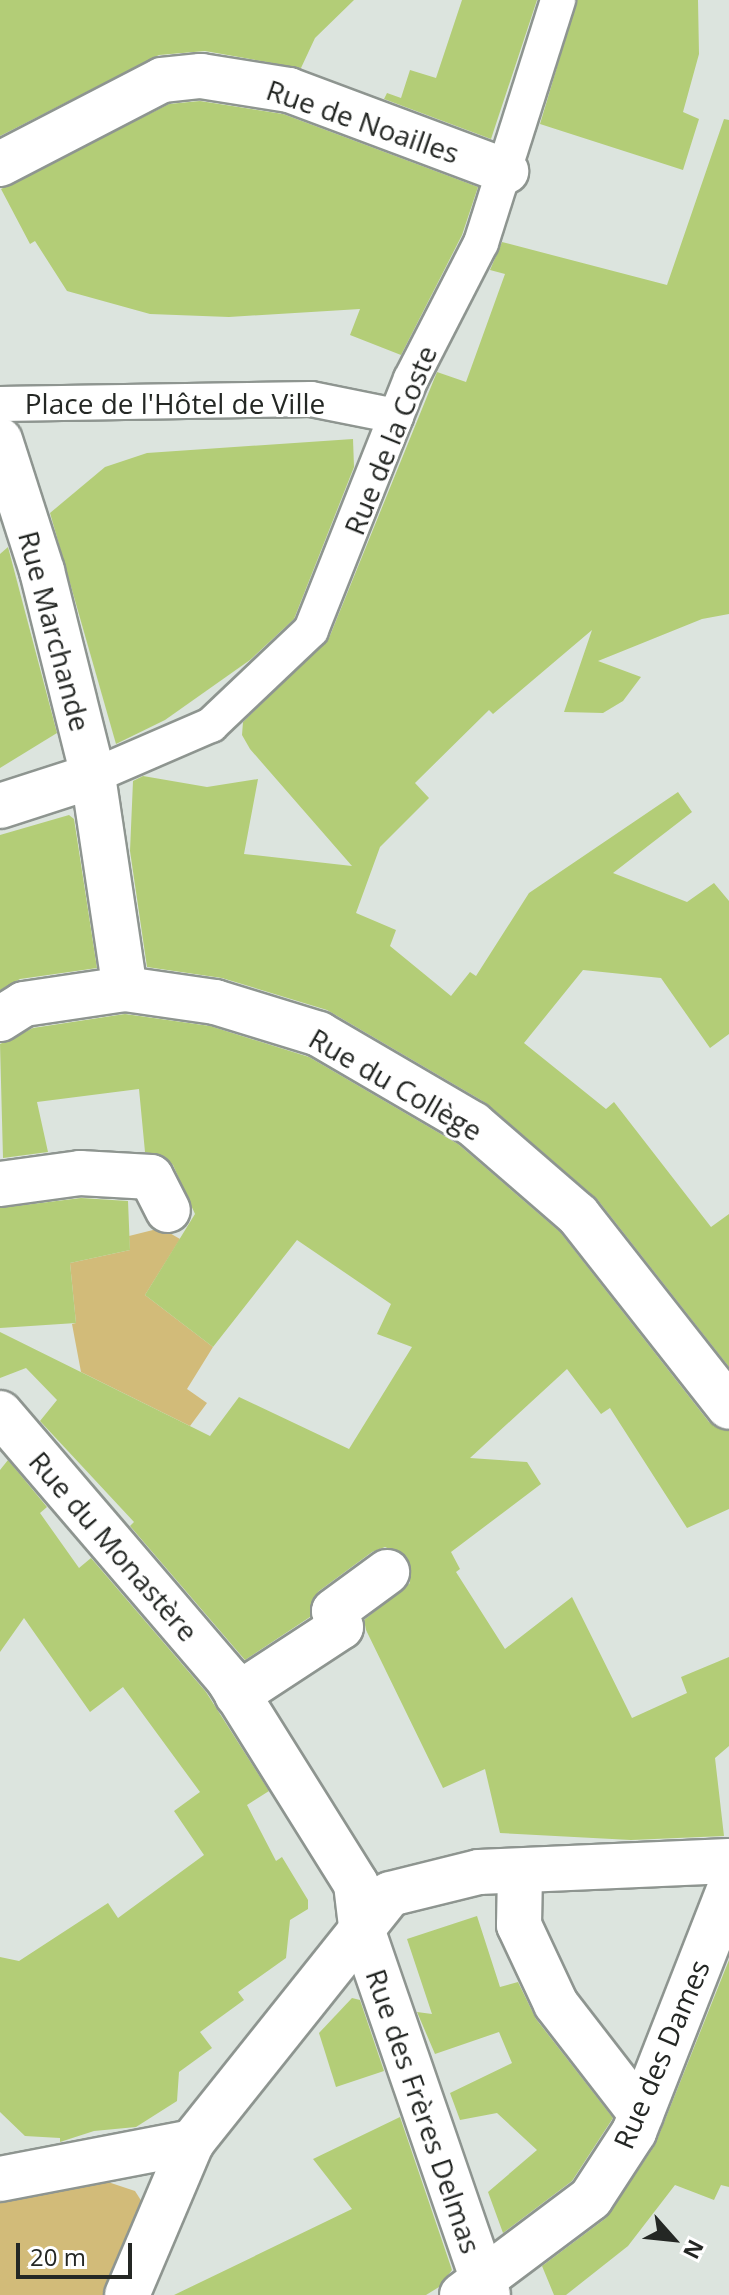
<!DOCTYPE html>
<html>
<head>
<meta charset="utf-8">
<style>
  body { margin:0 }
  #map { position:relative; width:729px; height:2295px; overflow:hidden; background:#dce4de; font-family:"Open Sans",sans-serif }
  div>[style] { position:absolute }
  .green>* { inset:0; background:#d2bb79 }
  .building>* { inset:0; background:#b3cd77 }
  .roads { filter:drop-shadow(2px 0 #8e9590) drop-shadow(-2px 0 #8e9590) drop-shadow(0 2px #8e9590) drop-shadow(0 -2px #8e9590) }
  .pedestrian>* { height:34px; margin:-17px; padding:0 17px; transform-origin:17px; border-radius:17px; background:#fff }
  .minor>* { height:44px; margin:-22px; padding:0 22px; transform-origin:22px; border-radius:22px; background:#fff }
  span { translate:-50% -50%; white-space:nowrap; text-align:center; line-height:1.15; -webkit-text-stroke:6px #fff; paint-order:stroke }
  .street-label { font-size:28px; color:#242724 }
  .north { position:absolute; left:633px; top:2199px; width:80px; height:80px; -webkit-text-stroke:6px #fff; paint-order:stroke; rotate:117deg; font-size:22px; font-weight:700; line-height:32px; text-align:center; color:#242724 }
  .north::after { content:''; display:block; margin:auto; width:28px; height:36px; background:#242724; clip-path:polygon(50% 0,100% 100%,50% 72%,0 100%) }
  .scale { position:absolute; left:16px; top:2243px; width:116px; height:36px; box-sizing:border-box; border:4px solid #242724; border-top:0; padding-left:10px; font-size:24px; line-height:28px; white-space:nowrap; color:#242724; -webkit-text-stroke:6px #fff; paint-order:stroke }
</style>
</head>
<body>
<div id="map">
  <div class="green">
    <i style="clip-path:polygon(161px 1228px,180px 1239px,145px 1295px,213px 1347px,187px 1389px,207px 1403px,190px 1426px,81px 1372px,72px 1324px,76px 1323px,70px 1263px,130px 1250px,129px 1236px)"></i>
    <i style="clip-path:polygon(99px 2179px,135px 2191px,149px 2213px,116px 2295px,0 2295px,0 2196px)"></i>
  </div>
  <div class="building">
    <i style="clip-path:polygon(0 0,354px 0,315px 38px,301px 68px,205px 51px,159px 55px,0 136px)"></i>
    <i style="clip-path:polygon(462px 0,537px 0,491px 139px,384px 99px,387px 93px,401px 98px,410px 70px,436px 78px)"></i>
    <i style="clip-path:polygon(577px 0,698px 0,699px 54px,683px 112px,699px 119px,683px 170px,540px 124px)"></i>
    <i style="clip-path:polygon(200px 101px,283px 114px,478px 187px,462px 235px,401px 355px,350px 335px,360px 309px,229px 317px,150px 314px,67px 291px,35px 241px,30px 244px,1px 189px,169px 104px)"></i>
    <i style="clip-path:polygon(724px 119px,729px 120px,729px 614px,702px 619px,598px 661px,641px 677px,623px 701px,603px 713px,564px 712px,592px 630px,493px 714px,489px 710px,415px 783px,429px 798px,380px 847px,356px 913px,396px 930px,390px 946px,451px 996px,470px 972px,476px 976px,529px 893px,678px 792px,692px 812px,613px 873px,687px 902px,714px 883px,729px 901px,729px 1034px,710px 1048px,661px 978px,583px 970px,524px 1043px,606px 1109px,614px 1102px,711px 1227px,729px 1214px,729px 1367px,597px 1199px,486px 1103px,327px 1010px,222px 978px,147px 967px,130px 851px,133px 781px,143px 776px,207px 787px,258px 779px,244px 854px,352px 866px,250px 749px,242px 735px,243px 722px,329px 638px,437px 372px,466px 382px,505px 274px,490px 270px,502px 242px,667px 285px)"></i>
    <i style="clip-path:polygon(353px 439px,354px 467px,294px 619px,250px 660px,165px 720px,116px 744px,50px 513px,105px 467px,147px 453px)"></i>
    <i style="clip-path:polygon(8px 547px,57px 733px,0 768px,0 554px)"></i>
    <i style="clip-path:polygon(69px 815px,74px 819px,97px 968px,20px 979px,0 990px,0 835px)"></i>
    <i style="clip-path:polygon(125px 1014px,210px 1026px,309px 1057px,458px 1144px,560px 1232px,709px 1422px,729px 1431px,729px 1509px,687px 1528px,610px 1408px,601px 1414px,567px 1369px,470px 1458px,527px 1462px,541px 1484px,451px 1552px,460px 1569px,456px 1572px,505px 1649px,572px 1597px,632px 1718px,687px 1693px,681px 1677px,729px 1657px,729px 1746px,715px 1758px,724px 1836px,631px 1840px,500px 1833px,485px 1769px,443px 1788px,366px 1630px,364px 1620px,410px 1583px,407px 1557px,385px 1547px,372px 1552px,319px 1591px,312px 1600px,310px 1617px,245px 1660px,130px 1526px,134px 1522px,40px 1421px,57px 1400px,26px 1368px,0 1378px,0 1332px,210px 1436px,239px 1397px,349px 1449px,412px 1347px,377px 1334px,391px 1304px,297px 1240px,213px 1347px,145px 1295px,195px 1214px,173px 1165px,164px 1156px,145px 1152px,139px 1089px,37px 1102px,48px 1152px,3px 1158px,0 1044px,33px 1028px)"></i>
    <i style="clip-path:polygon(81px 1198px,128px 1201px,130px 1250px,70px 1263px,76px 1323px,0 1328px,0 1208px)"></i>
    <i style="clip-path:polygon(8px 1460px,47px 1507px,40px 1513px,79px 1568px,91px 1558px,206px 1692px,269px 1791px,247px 1805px,276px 1861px,282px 1857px,308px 1900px,308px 1909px,290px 1920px,286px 1958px,238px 1992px,244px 2000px,200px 2032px,212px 2048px,179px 2072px,177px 2101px,136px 2127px,94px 2131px,60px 2142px,60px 2138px,25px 2136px,0 2112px,0 1957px,19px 1961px,108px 1903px,118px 1918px,204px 1855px,174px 1811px,200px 1792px,123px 1687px,90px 1712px,24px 1618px,0 1652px,0 1470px)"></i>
    <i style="clip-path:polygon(477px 1916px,500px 1987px,518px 1982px,536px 2019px,613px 2118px,572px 2181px,503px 2233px,488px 2192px,537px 2150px,497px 2113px,460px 2120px,450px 2093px,512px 2063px,499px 2032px,435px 2054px,417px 2012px,432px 2014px,407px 1939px)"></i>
    <i style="clip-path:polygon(729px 1960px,729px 2187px,721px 2185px,714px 2200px,675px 2185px,628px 2246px,566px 2295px,554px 2295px,542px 2266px,606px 2218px,655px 2145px)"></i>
    <i style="clip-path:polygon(352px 1998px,360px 2000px,384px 2071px,336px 2087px,319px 2033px)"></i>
    <i style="clip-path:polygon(400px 2117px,452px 2270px,439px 2287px,426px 2295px,174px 2295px,352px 2209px,313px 2159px)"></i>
  </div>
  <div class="roads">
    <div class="pedestrian">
      <i style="left:0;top:404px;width:311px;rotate:-0.9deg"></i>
      <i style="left:311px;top:399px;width:87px;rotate:11.3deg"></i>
      <i style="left:93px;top:776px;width:129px;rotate:-23.4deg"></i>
      <i style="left:211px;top:725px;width:138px;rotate:-43.5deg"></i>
      <i style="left:311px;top:630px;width:270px;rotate:-68.3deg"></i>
      <i style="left:411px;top:379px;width:153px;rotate:-62.8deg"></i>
      <i style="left:481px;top:243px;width:255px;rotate:-72.4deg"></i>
    </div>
    <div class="minor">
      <i style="left:0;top:164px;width:182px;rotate:-27.4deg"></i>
      <i style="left:162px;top:80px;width:39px;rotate:-6deg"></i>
      <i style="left:201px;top:76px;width:89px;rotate:9deg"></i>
      <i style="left:289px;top:90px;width:232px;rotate:20.5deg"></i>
      <i style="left:0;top:440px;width:138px;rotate:72.2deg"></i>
      <i style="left:42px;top:571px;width:211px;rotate:76deg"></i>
      <i style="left:93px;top:776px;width:215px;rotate:81.5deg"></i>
      <i style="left:0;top:806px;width:98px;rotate:-17.9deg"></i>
      <i style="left:0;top:1019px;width:28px;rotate:-32deg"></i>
      <i style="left:24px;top:1004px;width:102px;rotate:-8.4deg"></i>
      <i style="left:125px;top:989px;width:91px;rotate:8.2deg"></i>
      <i style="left:215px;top:1002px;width:109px;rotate:17.1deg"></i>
      <i style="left:319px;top:1034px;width:178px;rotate:30.3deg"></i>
      <i style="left:473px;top:1124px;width:139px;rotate:40.9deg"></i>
      <i style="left:578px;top:1215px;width:244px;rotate:51.8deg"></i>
      <i style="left:0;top:1184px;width:81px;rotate:-7.8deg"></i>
      <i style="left:80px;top:1173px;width:71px;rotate:3.2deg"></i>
      <i style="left:151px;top:1177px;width:37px;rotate:63deg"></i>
      <i style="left:0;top:1413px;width:350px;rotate:49.4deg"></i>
      <i style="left:228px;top:1679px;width:242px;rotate:58deg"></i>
      <i style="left:356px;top:1884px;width:42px;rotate:83.2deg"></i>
      <i style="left:361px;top:1926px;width:390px;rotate:71deg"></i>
      <i style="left:237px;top:1695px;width:124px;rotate:-33.2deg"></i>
      <i style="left:341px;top:1627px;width:17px;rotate:-114deg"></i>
      <i style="left:334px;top:1611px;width:66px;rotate:-36.3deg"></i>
      <i style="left:520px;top:1873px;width:52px;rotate:91.1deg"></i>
      <i style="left:519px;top:1925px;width:87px;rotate:64.9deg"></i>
      <i style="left:556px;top:2004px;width:139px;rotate:52.3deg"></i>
      <i style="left:0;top:2179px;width:196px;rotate:-10.9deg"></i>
      <i style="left:192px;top:2142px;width:317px;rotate:-51.4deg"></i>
      <i style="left:390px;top:1894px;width:92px;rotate:-13.9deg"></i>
      <i style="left:479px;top:1872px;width:250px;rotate:-2.5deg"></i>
      <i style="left:127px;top:2295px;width:166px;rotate:-67deg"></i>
      <i style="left:462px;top:2295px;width:161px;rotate:-36.9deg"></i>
      <i style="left:591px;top:2198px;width:79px;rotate:-56.9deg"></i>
      <i style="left:634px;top:2132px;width:261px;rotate:-68.6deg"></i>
    </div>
  </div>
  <div class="street-label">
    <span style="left:363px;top:121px;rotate:19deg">Rue de Noailles</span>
    <span style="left:175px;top:403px">Place de l'Hôtel de Ville</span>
    <span style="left:390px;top:440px;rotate:-68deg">Rue de la Coste</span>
    <span style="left:55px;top:631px;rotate:75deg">Rue Marchande</span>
    <span style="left:396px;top:1084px;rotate:30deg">Rue du Collège</span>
    <span style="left:114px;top:1546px;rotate:49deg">Rue du Monastère</span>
    <span style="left:661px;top:2054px;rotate:-67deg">Rue des Dames</span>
    <span style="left:424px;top:2111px;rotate:71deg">Rue des Frères Delmas</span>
  </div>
  <div class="north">N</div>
  <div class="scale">20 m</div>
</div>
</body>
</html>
